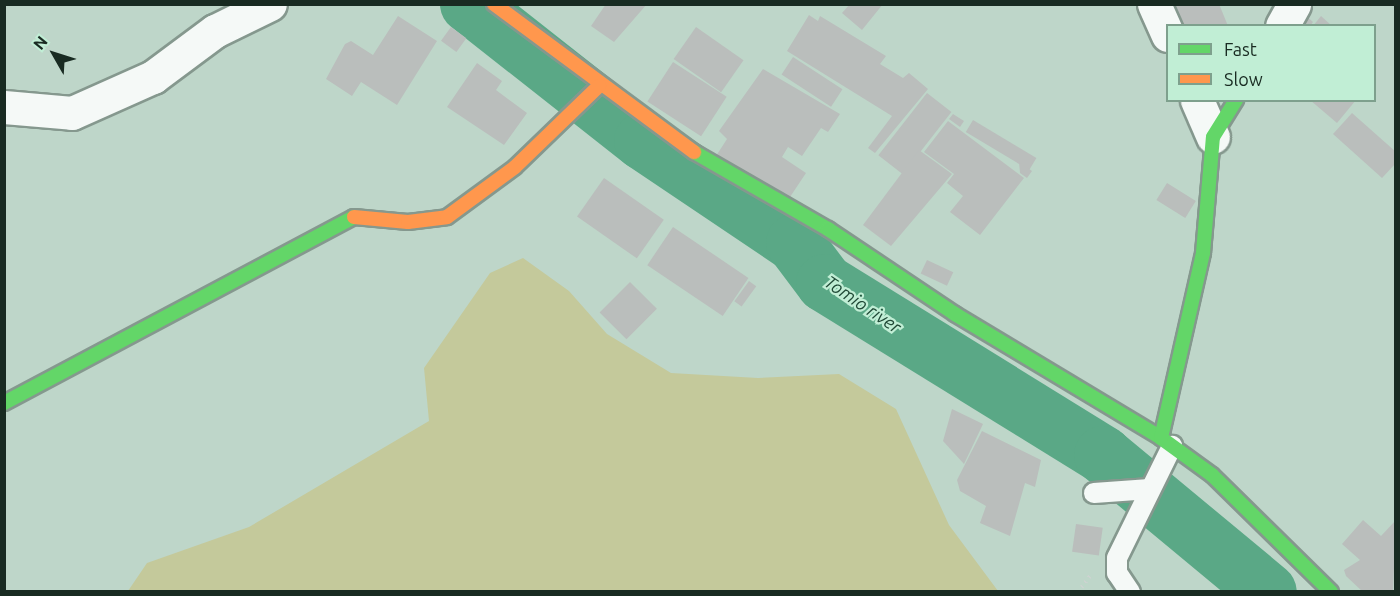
<!DOCTYPE html>
<html>
<head>
<meta charset="utf-8">
<style>
  body { margin:0 }
  #map { position:relative; width:1400px; height:596px; overflow:hidden; background:#bed6c9; font-family:Ubuntu,sans-serif }
  div>[style] { position:absolute }
  .green>* { inset:0; background:#c4c99b }
  .river>* { height:58px; margin:-29px; padding:0 29px; transform-origin:29px; border-radius:29px; background:#5aa886 }
  .building>* { inset:0; background:#babebc; transform-origin:0 0 }
  .path>* { height:4px; margin-top:-2px; transform-origin:0; background:repeating-linear-gradient(90deg,#ccd3d0 0 1.5px,transparent 0 6px) }
  .roads { filter:drop-shadow(2px 0 #85988e) drop-shadow(-2px 0 #85988e) drop-shadow(0 2px #85988e) drop-shadow(0 -2px #85988e) }
  .lane>* { height:20px; margin:-10px; padding:0 10px; transform-origin:10px; border-radius:10px; background:#f5f9f7 }
  .street>* { height:33px; margin:-16.5px; padding:0 16.5px; transform-origin:16.5px; border-radius:16.5px; background:#f5f9f7 }
  .fast>* { height:14px; margin:-7px; padding:0 7px; transform-origin:7px; border-radius:7px; background:#63d668 }
  .slow>* { height:14px; margin:-7px; padding:0 7px; transform-origin:7px; border-radius:7px; background:#ff974d }
  span { translate:-50% -50%; white-space:nowrap; text-align:center; line-height:1.15; -webkit-text-stroke:4.5px #c1eed5; paint-order:stroke }
  .water-label { font-size:18px; color:#214a37; font-style:italic }
  .frame { position:absolute; inset:0; border:6px solid #192b22; pointer-events:none }
  .legend { position:absolute; left:1166px; top:24px; width:210px; height:78px; box-sizing:border-box; background:#c1eed5; border:2px solid #7ea08d; margin:0; padding:8px 10px; list-style:none; font-size:18px; color:#192b22 }
  .legend li { display:flex; align-items:center; gap:12px; height:30px }
  .legend b { width:30px; border:2px solid #7ea08d }
  .north { position:absolute; left:24px; top:24px; width:60px; height:60px; -webkit-text-stroke:4px #c1eed5; paint-order:stroke; rotate:309deg; font-size:16px; font-weight:700; line-height:24px; text-align:center; color:#192b22 }
  .north::after { content:''; display:block; margin:auto; width:21px; height:27px; background:#192b22; clip-path:polygon(50% 0,100% 100%,50% 72%,0 100%) }
</style>
</head>
<body>
<div id="map">
  <div class="green">
    <i style="clip-path:polygon(523px 258px,569px 291px,607px 334px,671px 373px,758px 378px,839px 374px,896px 409px,949px 525px,998px 591px,128px 591px,147px 563px,249px 527px,429px 421px,424px 368px,490px 273px)"></i>
  </div>
  <div class="river">
    <i style="left:469px;top:4px;width:221px;rotate:38.2deg"></i>
    <i style="left:643px;top:141px;width:183px;rotate:33.9deg"></i>
    <i style="left:795px;top:243px;width:50px;rotate:53.1deg"></i>
    <i style="left:825px;top:283px;width:327px;rotate:31.7deg"></i>
    <i style="left:1103px;top:455px;width:214px;rotate:39.7deg"></i>
  </div>
  <div class="building">
    <i style="clip-path:polygon(606px 4px,647px 4px,614px 42px,591px 26px)"></i>
    <i style="clip-path:polygon(850px 4px,883px 4px,862px 30px,842px 13px)"></i>
    <i style="clip-path:polygon(1164px 4px,1219px 4px,1228px 26px,1174px 26px)"></i>
    <i style="clip-path:polygon(1304px 14px,1313px 22px,1310px 26px,1295px 26px)"></i>
    <i style="clip-path:polygon(809px 15px,818px 21px,820px 16px,886px 56px,880px 64px,903px 78px,909px 73px,928px 89px,875px 153px,868px 148px,892px 116px,787px 51px)"></i>
    <i style="clip-path:polygon(398px 16px,437px 41px,397px 105px,361px 82px,352px 96px,326px 79px,345px 44px,351px 41px,373px 55px)"></i>
    <i style="clip-path:polygon(1321px 16px,1332px 26px,1313px 26px)"></i>
    <i style="left:451px;top:27px;width:19px;height:17px;rotate:36deg"></i>
    <i style="left:696px;top:27px;width:58px;height:39px;rotate:35deg"></i>
    <i style="left:793px;top:57px;width:59px;height:21px;rotate:33deg"></i>
    <i style="left:673px;top:62px;width:64px;height:47px;rotate:33deg"></i>
    <i style="clip-path:polygon(477px 63px,502px 81px,496px 90px,527px 113px,504px 145px,447px 107px)"></i>
    <i style="clip-path:polygon(763px 69px,840px 114px,828px 132px,821px 128px,802px 156px,788px 147px,782px 157px,806px 173px,786px 203px,716px 156px,727px 139px,719px 131px)"></i>
    <i style="left:927px;top:93px;width:31px;height:79px;rotate:38deg"></i>
    <i style="clip-path:polygon(1310px 100px,1356px 100px,1337px 123px)"></i>
    <i style="clip-path:polygon(1352px 113px,1396px 152px,1396px 163px,1382px 178px,1333px 134px)"></i>
    <i style="clip-path:polygon(953px 114px,964px 121px,960px 127px,949px 119px)"></i>
    <i style="left:973px;top:120px;width:74px;height:14px;rotate:31deg"></i>
    <i style="clip-path:polygon(948px 121px,1024px 178px,980px 235px,950px 212px,963px 196px,947px 183px,954px 174px,924px 152px)"></i>
    <i style="clip-path:polygon(919px 150px,952px 174px,891px 246px,863px 225px)"></i>
    <i style="clip-path:polygon(1019px 162px,1032px 171px,1027px 178px,1020px 173px)"></i>
    <i style="left:604px;top:178px;width:73px;height:47px;rotate:35deg"></i>
    <i style="left:1167px;top:183px;width:34px;height:20px;rotate:32deg"></i>
    <i style="left:673px;top:227px;width:91px;height:46px;rotate:34deg"></i>
    <i style="left:927px;top:260px;width:29px;height:15px;rotate:25deg"></i>
    <i style="left:749px;top:281px;width:9px;height:25px;rotate:36deg"></i>
    <i style="left:630px;top:282px;width:38px;height:43px;rotate:45deg"></i>
    <i style="clip-path:polygon(952px 409px,983px 424px,964px 464px,943px 441px)"></i>
    <i style="clip-path:polygon(982px 431px,1041px 460px,1035px 487px,1025px 483px,1010px 536px,980px 523px,986px 506px,960px 491px,957px 480px)"></i>
    <i style="clip-path:polygon(1363px 520px,1381px 536px,1396px 520px,1393px 592px,1363px 592px,1346px 576px,1344px 570px,1360px 560px,1342px 544px)"></i>
    <i style="left:1076px;top:524px;width:27px;height:28px;rotate:8deg"></i>
  </div>
  <div class="path">
    <i style="left:1078px;top:592px;width:21px;rotate:-53deg"></i>
  </div>
  <div class="roads">
    <div class="lane">
      <i style="left:1094px;top:493px;width:56px;rotate:-4.1deg"></i>
      <i style="left:1130px;top:592px;width:23px;rotate:-124deg"></i>
      <i style="left:1117px;top:573px;width:15px;rotate:-90deg"></i>
      <i style="left:1117px;top:558px;width:125px;rotate:-63.8deg"></i>
    </div>
    <div class="street">
      <i style="left:1154px;top:4px;width:34px;rotate:66deg"></i>
      <i style="left:1282px;top:26px;width:25px;rotate:-61deg"></i>
      <i style="left:1197px;top:100px;width:40px;rotate:66.6deg"></i>
      <i style="left:4px;top:107px;width:68px;rotate:5deg"></i>
      <i style="left:72px;top:113px;width:89px;rotate:-24deg"></i>
      <i style="left:153px;top:77px;width:77px;rotate:-36.6deg"></i>
      <i style="left:215px;top:31px;width:61px;rotate:-26.1deg"></i>
    </div>
    <div class="fast">
      <i style="left:694px;top:152px;width:155px;rotate:29.9deg"></i>
      <i style="left:828px;top:229px;width:153px;rotate:33.8deg"></i>
      <i style="left:955px;top:314px;width:240px;rotate:31deg"></i>
      <i style="left:1161px;top:438px;width:63px;rotate:36deg"></i>
      <i style="left:1212px;top:475px;width:167px;rotate:44.5deg"></i>
      <i style="left:4px;top:403px;width:396px;rotate:-28deg"></i>
      <i style="left:1161px;top:438px;width:190px;rotate:-77.2deg"></i>
      <i style="left:1203px;top:253px;width:116px;rotate:-85.1deg"></i>
      <i style="left:1213px;top:137px;width:44px;rotate:-58.1deg"></i>
    </div>
    <div class="slow">
      <i style="left:494px;top:4px;width:249px;rotate:36.5deg"></i>
      <i style="left:354px;top:217px;width:54px;rotate:5.3deg"></i>
      <i style="left:408px;top:222px;width:39px;rotate:-7deg"></i>
      <i style="left:447px;top:217px;width:84px;rotate:-36.3deg"></i>
      <i style="left:515px;top:167px;width:117px;rotate:-44deg"></i>
    </div>
  </div>
  <div class="water-label">
    <span style="left:863px;top:304px;rotate:34deg">Tomio river</span>
  </div>
  <div class="frame"></div>
  <ul class="legend">
  <li><b style="height:8px;background:#63d668"></b>Fast</li>
  <li><b style="height:8px;background:#ff974d"></b>Slow</li>
  </ul>
  <div class="north">N</div>
</div>
</body>
</html>
